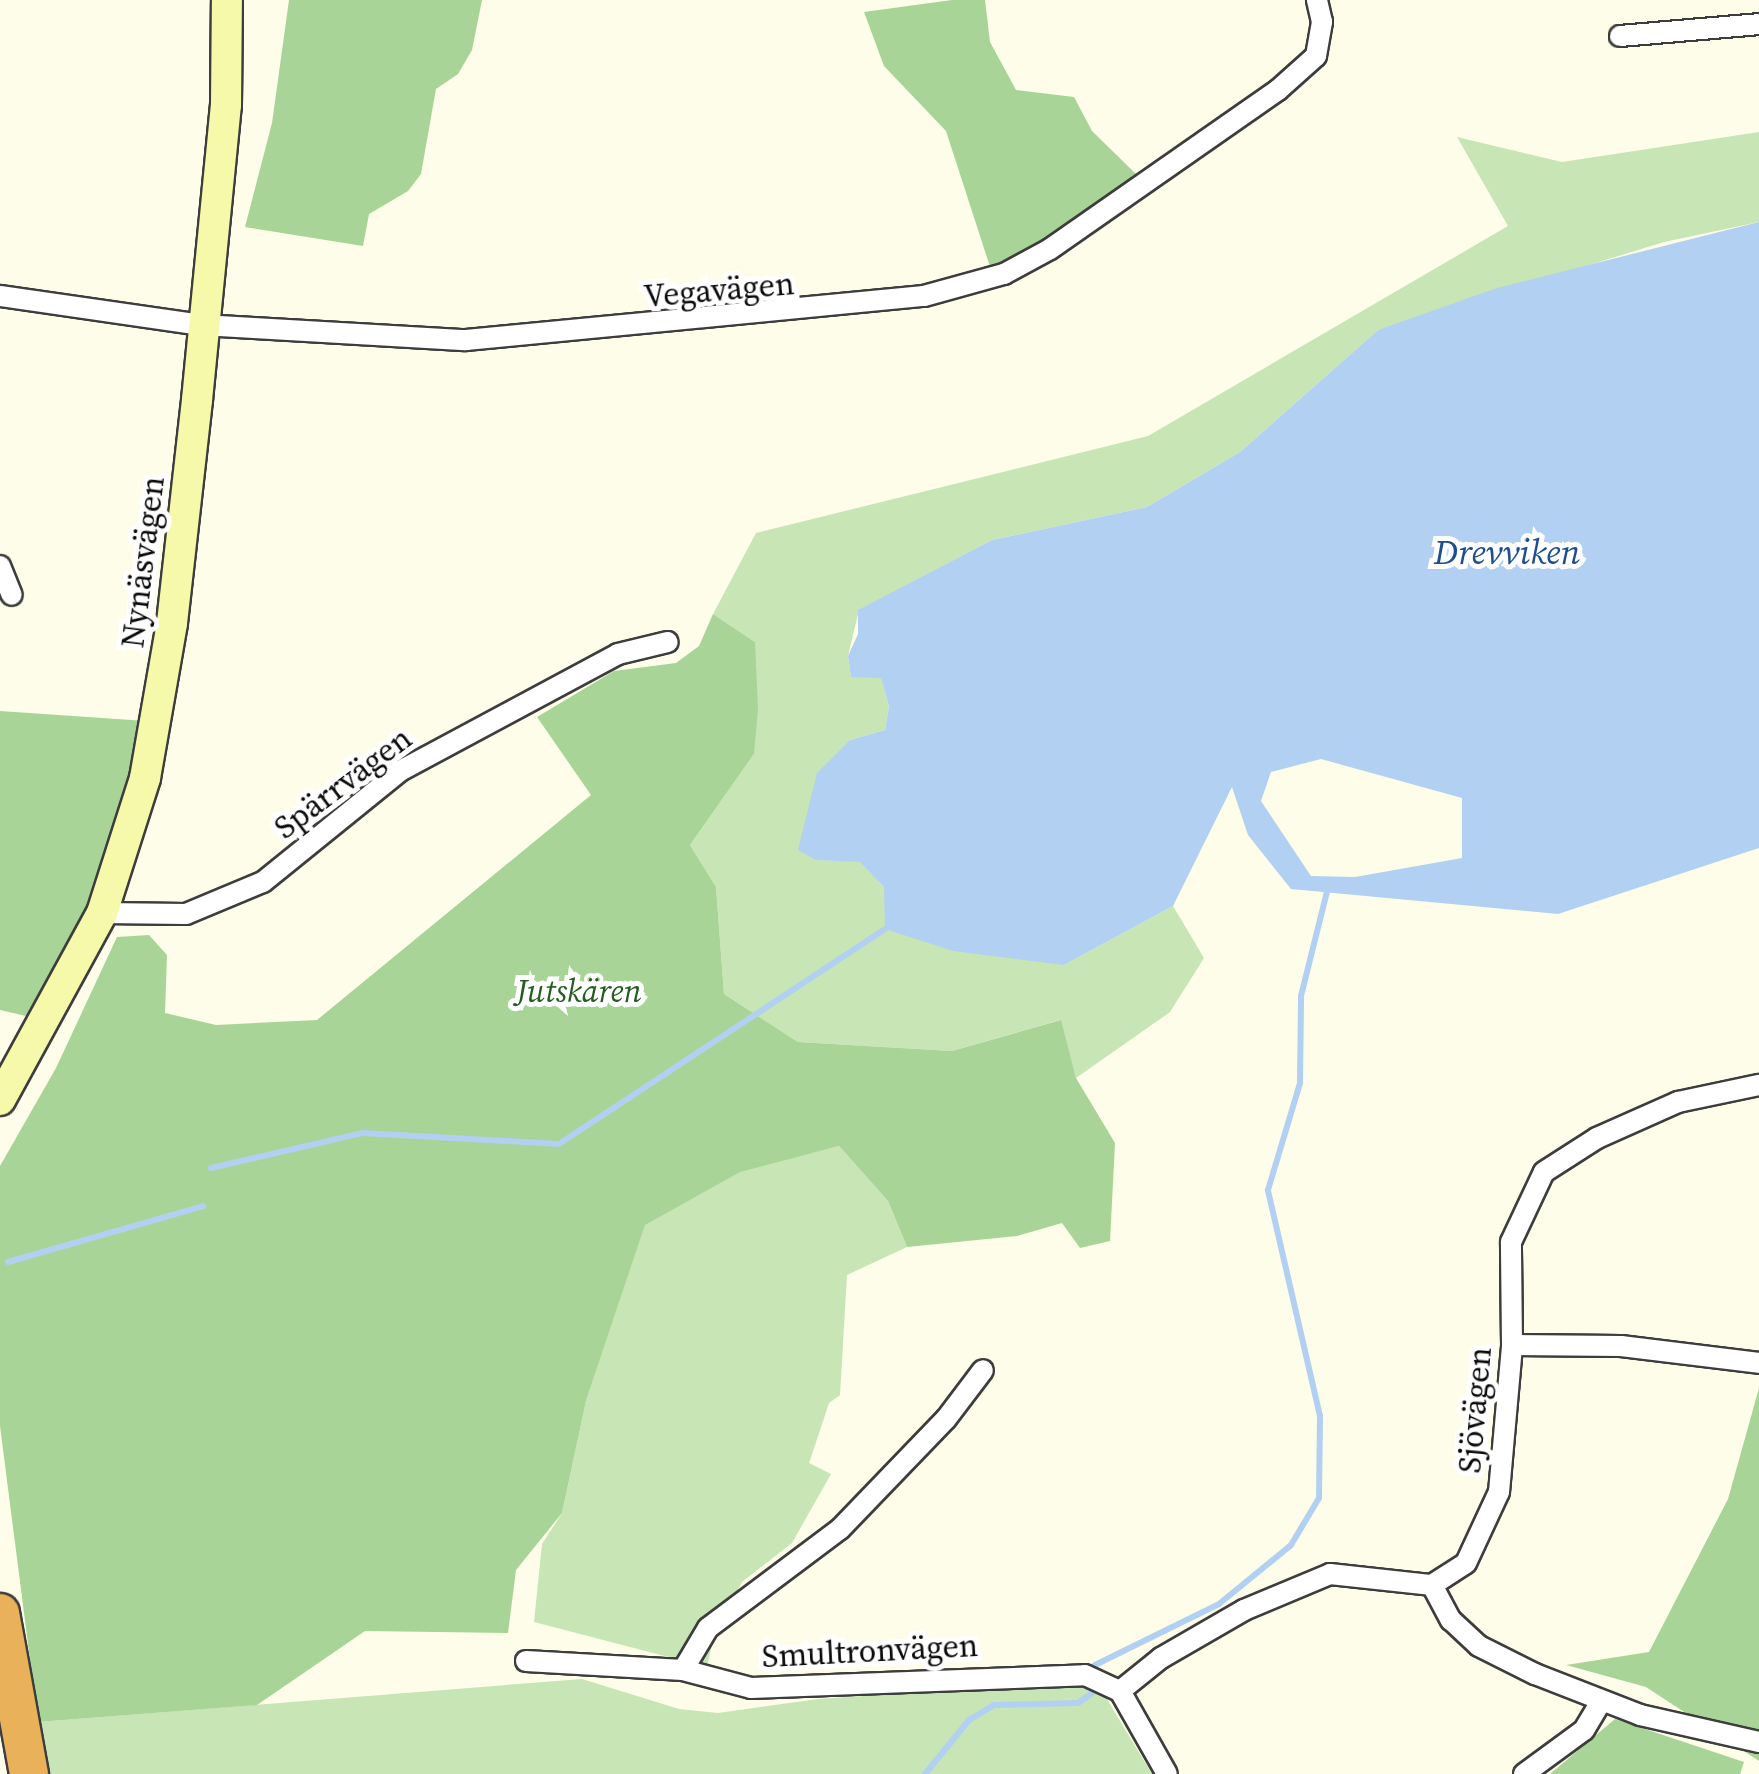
<!DOCTYPE html>
<html>
<head>
<meta charset="utf-8">
<style>
  body { margin:0 }
  #map { position:relative; width:1759px; height:1774px; overflow:hidden; background:#fefde9; font-family:"Source Serif 4",serif }
  div>[style] { position:absolute }
  .green>* { inset:0; background:#c8e5b6 }
  .forest>* { inset:0; background:#a9d497 }
  .water>* { inset:0; background:#b2d0f1 }
  .stream>* { height:6px; margin:-3px; padding:0 3px; transform-origin:3px; border-radius:3px; background:#b2d0f1 }
  .roads { filter:drop-shadow(2px 0 #3d3d3d) drop-shadow(-2px 0 #3d3d3d) drop-shadow(0 2px #3d3d3d) drop-shadow(0 -2px #3d3d3d) }
  .street>* { height:20px; margin:-10px; padding:0 10px; transform-origin:10px; border-radius:10px; background:#fff }
  .secondary>* { height:30px; margin:-15px; padding:0 15px; transform-origin:15px; border-radius:15px; background:#f6f9a9 }
  .highway>* { height:38px; margin:-19px; padding:0 19px; transform-origin:19px; border-radius:19px; background:#eab15b }
  span { translate:-50% -50%; white-space:nowrap; text-align:center; line-height:1.15; -webkit-text-stroke:10px #fff; paint-order:stroke }
  .street-label { font-size:32px; color:#0a0a0a }
  .park-label { font-size:32px; color:#245c21; font-style:italic }
  .water-label { font-size:35px; color:#1e4e92; font-style:italic }
</style>
</head>
<body>
<div id="map">
  <div class="green">
    <i style="clip-path:polygon(1759px 132px,1759px 222px,1664px 242px,1378px 330px,1240px 452px,1147px 507px,992px 540px,859px 610px,848px 656px,851px 677px,881px 677px,889px 706px,885px 730px,850px 740px,816px 860px,860px 861px,884px 887px,1064px 965px,1173px 906px,1204px 958px,1170px 1012px,1076px 1078px,1060px 1020px,952px 1051px,798px 1042px,724px 994px,716px 887px,690px 845px,754px 754px,755px 642px,713px 614px,756px 533px,1148px 436px,1508px 226px,1457px 137px,1562px 162px)"></i>
    <i style="clip-path:polygon(839px 1146px,888px 1201px,907px 1247px,847px 1275px,840px 1395px,829px 1403px,809px 1463px,831px 1474px,792px 1543px,742px 1582px,714px 1636px,707px 1667px,534px 1622px,542px 1544px,562px 1513px,586px 1401px,645px 1224px,740px 1171px)"></i>
    <i style="clip-path:polygon(582px 1679px,679px 1709px,718px 1713px,818px 1699px,1080px 1682px,1105px 1696px,1152px 1774px,48px 1774px,38px 1722px)"></i>
  </div>
  <div class="forest">
    <i style="clip-path:polygon(289px 0,482px 0,472px 50px,458px 74px,436px 89px,421px 174px,408px 191px,369px 214px,363px 246px,245px 227px,272px 123px)"></i>
    <i style="clip-path:polygon(952px 0,985px 0,990px 42px,1016px 90px,1074px 97px,1092px 131px,1138px 176px,992px 273px,946px 131px,884px 66px,864px 12px)"></i>
    <i style="clip-path:polygon(713px 614px,755px 642px,758px 709px,754px 754px,690px 845px,716px 887px,724px 994px,798px 1042px,952px 1051px,1061px 1020px,1076px 1078px,1115px 1143px,1110px 1241px,1080px 1248px,1062px 1223px,1017px 1236px,907px 1247px,888px 1201px,839px 1146px,740px 1172px,645px 1225px,586px 1401px,562px 1513px,516px 1570px,508px 1633px,365px 1631px,257px 1705px,38px 1722px,0 1426px,0 1166px,56px 1068px,117px 937px,149px 935px,167px 955px,165px 1013px,216px 1025px,317px 1020px,591px 795px,537px 717px,614px 671px,676px 663px,699px 646px)"></i>
    <i style="clip-path:polygon(0 711px,146px 721px,88px 904px,26px 1016px,0 1010px)"></i>
    <i style="clip-path:polygon(1759px 1388px,1759px 1761px,1646px 1687px,1566px 1665px,1649px 1652px,1728px 1499px)"></i>
    <i style="clip-path:polygon(1615px 1719px,1744px 1762px,1740px 1774px,1550px 1774px)"></i>
  </div>
  <div class="water">
    <i style="clip-path:polygon(evenodd,1759px 222px,1759px 848px,1558px 914px,1291px 889px,1248px 835px,1232px 787px,1173px 906px,1064px 965px,953px 951px,885px 929px,884px 887px,860px 862px,816px 860px,798px 850px,817px 773px,850px 740px,885px 730px,889px 706px,881px 678px,851px 677px,848px 656px,858px 634px,858px 610px,992px 540px,1147px 507px,1240px 452px,1378px 330px,1497px 288px,1759px 222px,1321px 759px,1462px 798px,1462px 858px,1355px 877px,1311px 876px,1261px 801px,1271px 772px,1321px 759px)"></i>
  </div>
  <div class="stream">
    <i style="left:211px;top:1168px;width:156px;rotate:-13deg"></i>
    <i style="left:363px;top:1133px;width:196px;rotate:3.2deg"></i>
    <i style="left:559px;top:1144px;width:391px;rotate:-33.4deg"></i>
    <i style="left:8px;top:1262px;width:203px;rotate:-16deg"></i>
    <i style="left:1095px;top:1665px;width:138px;rotate:-26.2deg"></i>
    <i style="left:1219px;top:1604px;width:93px;rotate:-39.3deg"></i>
    <i style="left:1291px;top:1545px;width:55px;rotate:-59.2deg"></i>
    <i style="left:1319px;top:1498px;width:82px;rotate:-89.3deg"></i>
    <i style="left:1320px;top:1416px;width:232px;rotate:-103deg"></i>
    <i style="left:1268px;top:1190px;width:112px;rotate:-73.3deg"></i>
    <i style="left:1300px;top:1083px;width:87px;rotate:-89.3deg"></i>
    <i style="left:1301px;top:996px;width:107px;rotate:-76deg"></i>
    <i style="left:925px;top:1774px;width:70px;rotate:-50.8deg"></i>
    <i style="left:969px;top:1720px;width:29px;rotate:-31deg"></i>
    <i style="left:994px;top:1705px;width:84px;rotate:-1.4deg"></i>
    <i style="left:1078px;top:1703px;width:16px;rotate:-35deg"></i>
  </div>
  <div class="roads">
    <div class="street">
      <i style="left:1620px;top:36px;width:140px;rotate:-4.9deg"></i>
      <i style="left:0;top:296px;width:204px;rotate:8.2deg"></i>
      <i style="left:202px;top:325px;width:264px;rotate:3.3deg"></i>
      <i style="left:466px;top:340px;width:460px;rotate:-5.5deg"></i>
      <i style="left:924px;top:296px;width:83px;rotate:-15.4deg"></i>
      <i style="left:1004px;top:274px;width:52px;rotate:-28.5deg"></i>
      <i style="left:1050px;top:249px;width:278px;rotate:-34.9deg"></i>
      <i style="left:1278px;top:90px;width:51px;rotate:-41.8deg"></i>
      <i style="left:1316px;top:56px;width:35px;rotate:-80deg"></i>
      <i style="left:1322px;top:22px;width:23px;rotate:-103deg"></i>
      <i style="left:0;top:566px;width:31px;rotate:68deg"></i>
      <i style="left:102px;top:913px;width:84px;rotate:0.7deg"></i>
      <i style="left:186px;top:914px;width:83px;rotate:-22.6deg"></i>
      <i style="left:263px;top:882px;width:176px;rotate:-39deg"></i>
      <i style="left:400px;top:771px;width:247px;rotate:-28.2deg"></i>
      <i style="left:618px;top:654px;width:51px;rotate:-13.5deg"></i>
      <i style="left:1512px;top:1345px;width:109px;rotate:0.5deg"></i>
      <i style="left:1621px;top:1346px;width:139px;rotate:7deg"></i>
      <i style="left:1432px;top:1585px;width:40px;rotate:62deg"></i>
      <i style="left:1451px;top:1620px;width:38px;rotate:43deg"></i>
      <i style="left:1479px;top:1646px;width:63px;rotate:26.6deg"></i>
      <i style="left:1535px;top:1674px;width:113px;rotate:21.3deg"></i>
      <i style="left:1640px;top:1715px;width:122px;rotate:12.8deg"></i>
      <i style="left:526px;top:1661px;width:157px;rotate:3.3deg"></i>
      <i style="left:683px;top:1670px;width:70px;rotate:14.8deg"></i>
      <i style="left:751px;top:1688px;width:334px;rotate:-2.2deg"></i>
      <i style="left:1085px;top:1675px;width:38px;rotate:25deg"></i>
      <i style="left:1120px;top:1691px;width:95px;rotate:60.5deg"></i>
      <i style="left:683px;top:1670px;width:49px;rotate:-59.2deg"></i>
      <i style="left:708px;top:1628px;width:165px;rotate:-36.9deg"></i>
      <i style="left:840px;top:1529px;width:153px;rotate:-46.1deg"></i>
      <i style="left:946px;top:1419px;width:61px;rotate:-52.9deg"></i>
      <i style="left:1120px;top:1691px;width:53px;rotate:-38.8deg"></i>
      <i style="left:1161px;top:1658px;width:96px;rotate:-30deg"></i>
      <i style="left:1244px;top:1610px;width:93px;rotate:-22.7deg"></i>
      <i style="left:1330px;top:1574px;width:103px;rotate:6.2deg"></i>
      <i style="left:1432px;top:1585px;width:40px;rotate:-32.9deg"></i>
      <i style="left:1466px;top:1563px;width:78px;rotate:-65.1deg"></i>
      <i style="left:1499px;top:1492px;width:148px;rotate:-84.9deg"></i>
      <i style="left:1512px;top:1345px;width:103px;rotate:-90.6deg"></i>
      <i style="left:1511px;top:1242px;width:77px;rotate:-64.8deg"></i>
      <i style="left:1544px;top:1172px;width:63px;rotate:-32.7deg"></i>
      <i style="left:1597px;top:1138px;width:89px;rotate:-24deg"></i>
      <i style="left:1678px;top:1102px;width:83px;rotate:-11.9deg"></i>
      <i style="left:1524px;top:1774px;width:74px;rotate:-36.3deg"></i>
      <i style="left:1584px;top:1730px;width:33px;rotate:-59deg"></i>
    </div>
    <div class="secondary">
      <i style="left:0;top:1100px;width:213px;rotate:-61.4deg"></i>
      <i style="left:102px;top:913px;width:142px;rotate:-72.3deg"></i>
      <i style="left:145px;top:778px;width:157px;rotate:-80.1deg"></i>
      <i style="left:172px;top:623px;width:224px;rotate:-83.6deg"></i>
      <i style="left:197px;top:400px;width:296px;rotate:-84.4deg"></i>
      <i style="left:226px;top:105px;width:105px;rotate:-89.5deg"></i>
    </div>
    <div class="highway">
      <i style="left:0;top:1613px;width:164px;rotate:79.8deg"></i>
    </div>
  </div>
  <div class="street-label">
    <span style="left:719px;top:290px;rotate:-5deg">Vegavägen</span>
    <span style="left:143px;top:562px;rotate:-83deg">Nynäsvägen</span>
    <span style="left:343px;top:783px;rotate:-37deg">Spärrvägen</span>
    <span style="left:1475px;top:1410px;rotate:-85deg">Sjövägen</span>
    <span style="left:870px;top:1651px;rotate:-3deg">Smultronvägen</span>
  </div>
  <div class="park-label">
    <span style="left:579px;top:991px">Jutskären</span>
  </div>
  <div class="water-label">
    <span style="left:1507px;top:552px">Drevviken</span>
  </div>
</div>
</body>
</html>
